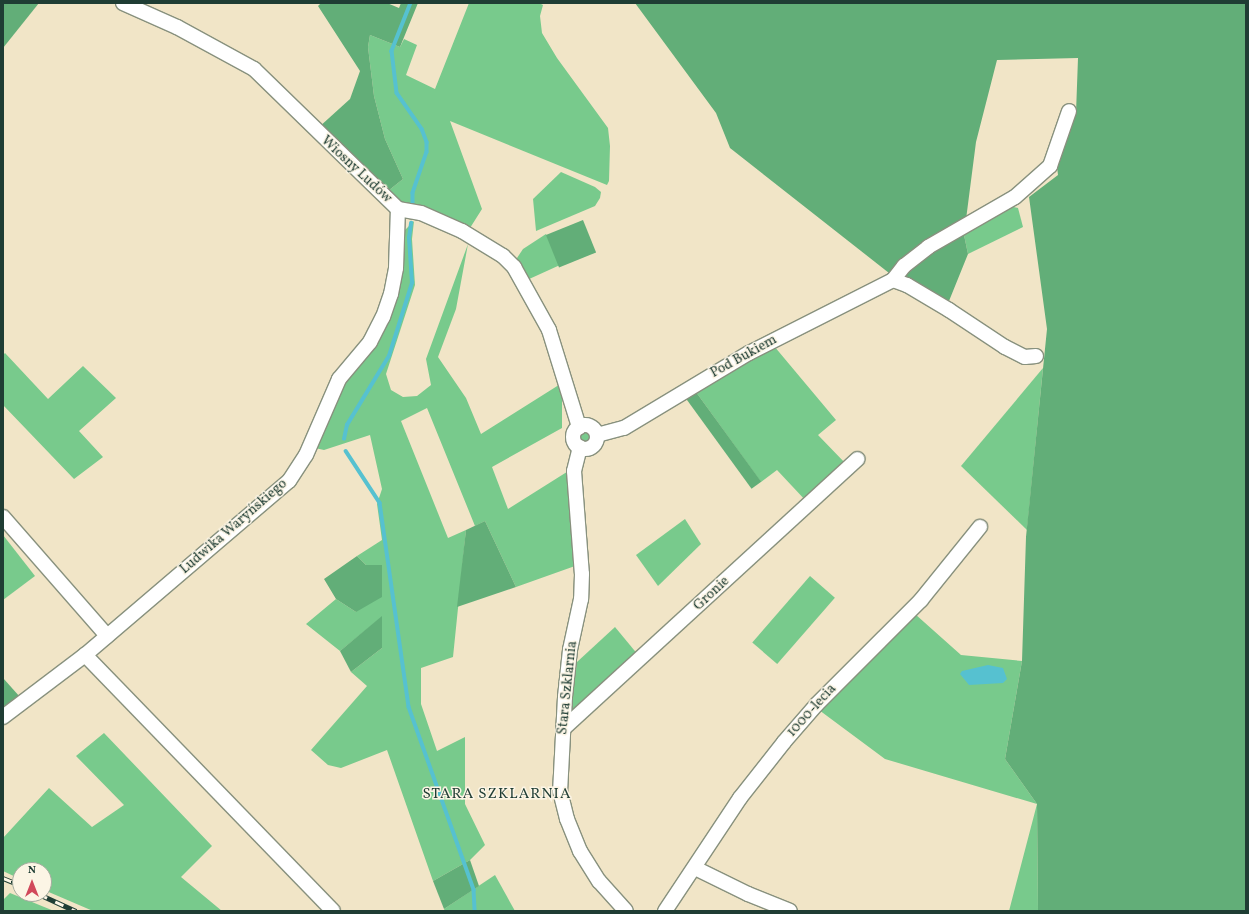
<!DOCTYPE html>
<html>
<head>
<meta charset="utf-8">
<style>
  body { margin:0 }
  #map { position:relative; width:1249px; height:914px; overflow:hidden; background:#f1e5c7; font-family:Vollkorn,serif }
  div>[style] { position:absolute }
  .green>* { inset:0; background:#78ca8c; transform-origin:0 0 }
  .round { border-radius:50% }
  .forest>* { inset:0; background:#62ae78; transform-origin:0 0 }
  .water>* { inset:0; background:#56c1d0 }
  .stream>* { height:3.5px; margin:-1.75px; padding:0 1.75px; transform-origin:1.75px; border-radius:1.75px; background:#56c1d0 }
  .roads { filter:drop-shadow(1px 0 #88917e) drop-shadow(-1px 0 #88917e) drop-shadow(0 1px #88917e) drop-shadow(0 -1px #88917e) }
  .minor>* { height:14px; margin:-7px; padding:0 7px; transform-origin:7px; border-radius:7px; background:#fff }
  .minor>.ring { margin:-7px; padding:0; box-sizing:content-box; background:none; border:14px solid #fff; border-radius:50% }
  .rail>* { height:4.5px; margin-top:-2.25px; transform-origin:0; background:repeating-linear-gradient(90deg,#fcf5e5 0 9px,#1f3d34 0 18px); box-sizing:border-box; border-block:1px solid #1f3d34 }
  span { translate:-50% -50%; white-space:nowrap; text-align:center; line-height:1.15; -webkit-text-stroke:3px #fcf5e5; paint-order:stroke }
  .street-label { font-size:14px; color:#1f3d34 }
  .neighbourhood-label { font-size:15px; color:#1f3d34; letter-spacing:1px }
  .frame { position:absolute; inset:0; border:4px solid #1f3d34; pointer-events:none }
  .north { position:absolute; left:12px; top:862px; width:40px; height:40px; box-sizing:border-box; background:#fcf5e5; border:1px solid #a4ab9e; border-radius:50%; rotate:0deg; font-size:11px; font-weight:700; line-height:16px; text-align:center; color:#1f3d34 }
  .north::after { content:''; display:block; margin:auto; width:14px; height:18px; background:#d1495b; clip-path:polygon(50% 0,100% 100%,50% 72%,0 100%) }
</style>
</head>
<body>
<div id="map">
  <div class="green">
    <i style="clip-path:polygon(469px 3px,539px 3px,543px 5px,540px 16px,542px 33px,557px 58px,608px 128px,610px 146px,609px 181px,607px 185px,450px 121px,482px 209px,470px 228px,443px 215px,403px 203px,388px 191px,403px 179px,385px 139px,374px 96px,368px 47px,370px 35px,400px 47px,404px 39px,417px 45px,406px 75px,435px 89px)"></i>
    <i style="clip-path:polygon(561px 172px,595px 187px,601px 192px,600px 198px,595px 206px,536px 231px,533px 199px)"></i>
    <i style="clip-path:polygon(1009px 206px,1018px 208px,1023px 227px,968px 254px,964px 235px)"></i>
    <i style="clip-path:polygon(414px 221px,412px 239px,415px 285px,386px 374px,391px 390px,403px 397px,417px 396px,431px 385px,426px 359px,468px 244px,456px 309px,438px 357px,466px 398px,481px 434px,562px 383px,562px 428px,492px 467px,508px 509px,570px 470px,575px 566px,516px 587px,485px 521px,475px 526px,427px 408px,401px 421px,448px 538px,466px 530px,453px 657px,421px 668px,421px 704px,437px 751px,465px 737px,465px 804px,485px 845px,470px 860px,433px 881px,387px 750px,341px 768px,328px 765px,311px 750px,367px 686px,351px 672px,382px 648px,382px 617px,340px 651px,306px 624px,336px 599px,356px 612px,366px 565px,357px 556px,382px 540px,377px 504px,382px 489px,370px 435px,324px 450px,315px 448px,347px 375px,380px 337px,402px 233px)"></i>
    <i style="clip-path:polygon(546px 234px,560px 265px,527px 280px,518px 265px,517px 258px,523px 249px)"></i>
    <i style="clip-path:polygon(774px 346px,836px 420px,818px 435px,847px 465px,807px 502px,777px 470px,761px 482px,696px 392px)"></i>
    <i style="clip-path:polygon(5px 353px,48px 399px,83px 366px,116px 398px,79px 431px,103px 457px,74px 479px,3px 405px,3px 355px)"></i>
    <i style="clip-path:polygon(1043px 368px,1027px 530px,961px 466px)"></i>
    <i class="round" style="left:577px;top:428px;width:16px;height:16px"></i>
    <i style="clip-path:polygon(685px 519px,701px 544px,658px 586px,636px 555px)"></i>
    <i style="clip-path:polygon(3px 535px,35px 576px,3px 600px)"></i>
    <i style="left:810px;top:576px;width:33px;height:88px;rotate:41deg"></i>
    <i style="clip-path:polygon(915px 614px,961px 655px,1022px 661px,1005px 759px,1037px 804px,1038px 911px,1009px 911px,1037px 804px,885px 759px,819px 710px)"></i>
    <i style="clip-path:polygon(615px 627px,639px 656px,570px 713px,577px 662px)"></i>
    <i style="clip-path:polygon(104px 733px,212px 846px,181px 877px,222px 911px,93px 911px,44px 890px,44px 870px,20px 870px,20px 879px,3px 871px,3px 838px,49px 788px,92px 827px,124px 805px,76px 756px)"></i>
    <i style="clip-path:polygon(495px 875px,515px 911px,445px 911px,444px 909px)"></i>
    <i style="clip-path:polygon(10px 893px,54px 911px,3px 911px,3px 900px)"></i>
  </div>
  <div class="forest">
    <i style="clip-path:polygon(3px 3px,39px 3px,3px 48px)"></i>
    <i style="clip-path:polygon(321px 3px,387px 3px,399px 8px,401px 3px,418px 3px,400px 47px,370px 35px,368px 47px,374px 96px,385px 139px,403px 179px,388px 191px,318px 128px,350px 99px,360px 71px,318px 6px)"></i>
    <i style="clip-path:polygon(635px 3px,1246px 3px,1246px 911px,1038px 911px,1037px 804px,1005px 759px,1022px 661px,1026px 537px,1047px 329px,1029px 197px,1058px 175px,1056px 159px,1076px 113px,1078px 58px,997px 60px,976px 142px,964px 235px,968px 254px,949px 301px,889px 273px,730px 148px,716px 113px)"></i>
    <i style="left:583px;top:220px;width:35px;height:40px;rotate:68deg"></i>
    <i style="left:696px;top:392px;width:111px;height:12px;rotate:54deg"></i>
    <i style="clip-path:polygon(485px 521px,516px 587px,457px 607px,466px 530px)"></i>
    <i style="clip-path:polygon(357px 556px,366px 565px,382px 565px,382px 597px,356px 612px,336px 599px,324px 579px)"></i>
    <i style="clip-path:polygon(382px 616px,382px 648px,351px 672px,340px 651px)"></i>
    <i style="clip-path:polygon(3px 678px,20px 697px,3px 709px)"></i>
    <i style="clip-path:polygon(470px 860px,479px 886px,444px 909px,433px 881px)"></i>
  </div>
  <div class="water">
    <i style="clip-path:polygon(988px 665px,1003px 668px,1007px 679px,1003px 683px,969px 685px,960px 674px,962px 671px)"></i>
  </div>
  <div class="stream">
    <i style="left:411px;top:3px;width:52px;rotate:111.6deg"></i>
    <i style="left:392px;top:51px;width:42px;rotate:83.2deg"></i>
    <i style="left:397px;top:93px;width:44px;rotate:55.2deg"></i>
    <i style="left:422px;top:129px;width:14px;rotate:69deg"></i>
    <i style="left:427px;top:142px;width:10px;rotate:90deg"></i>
    <i style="left:427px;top:152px;width:43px;rotate:108.9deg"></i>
    <i style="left:413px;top:193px;width:10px;rotate:90deg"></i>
    <i style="left:344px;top:439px;width:14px;rotate:-78deg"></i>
    <i style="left:347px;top:425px;width:81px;rotate:-58.7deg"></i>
    <i style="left:389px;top:356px;width:77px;rotate:-72.5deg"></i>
    <i style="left:412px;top:283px;width:45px;rotate:-93.8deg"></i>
    <i style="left:409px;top:238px;width:15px;rotate:-82deg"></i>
    <i style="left:346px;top:451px;width:62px;rotate:56.8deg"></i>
    <i style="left:380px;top:503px;width:206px;rotate:81.9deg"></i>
    <i style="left:409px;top:707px;width:194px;rotate:70.4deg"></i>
    <i style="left:474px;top:890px;width:21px;rotate:87deg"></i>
  </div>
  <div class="roads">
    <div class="minor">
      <i style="left:123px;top:3px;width:59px;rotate:24deg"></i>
      <i style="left:177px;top:27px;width:88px;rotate:28.6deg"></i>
      <i style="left:254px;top:69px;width:201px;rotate:44.2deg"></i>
      <i style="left:398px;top:209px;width:23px;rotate:10deg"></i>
      <i style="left:421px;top:213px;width:45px;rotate:23.7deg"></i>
      <i style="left:462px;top:231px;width:48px;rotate:31.4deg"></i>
      <i style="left:503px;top:256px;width:16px;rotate:45deg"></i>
      <i style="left:514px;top:267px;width:72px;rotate:60.9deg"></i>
      <i style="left:549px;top:330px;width:102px;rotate:72.8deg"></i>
      <i style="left:893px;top:280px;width:15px;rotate:20deg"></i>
      <i style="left:907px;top:285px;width:49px;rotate:30.8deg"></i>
      <i style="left:949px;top:310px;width:67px;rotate:33.5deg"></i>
      <i style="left:1005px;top:347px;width:22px;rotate:27deg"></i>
      <i style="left:1025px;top:357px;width:11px;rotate:-5deg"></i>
      <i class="ring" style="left:573px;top:425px;width:10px;height:10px"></i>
      <i style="left:597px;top:435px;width:28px;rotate:-15deg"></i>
      <i style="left:624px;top:428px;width:146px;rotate:-31deg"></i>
      <i style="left:749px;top:353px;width:161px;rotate:-26.9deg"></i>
      <i style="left:893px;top:280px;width:18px;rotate:-52deg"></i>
      <i style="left:904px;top:266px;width:31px;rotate:-38deg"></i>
      <i style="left:928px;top:247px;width:100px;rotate:-29.9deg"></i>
      <i style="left:1015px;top:197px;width:47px;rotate:-41.5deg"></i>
      <i style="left:1050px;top:166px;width:58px;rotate:-70.9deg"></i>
      <i style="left:580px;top:447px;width:25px;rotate:104deg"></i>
      <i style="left:574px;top:471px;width:103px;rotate:85.6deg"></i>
      <i style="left:582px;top:574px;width:25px;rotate:92deg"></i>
      <i style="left:581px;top:599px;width:52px;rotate:102.2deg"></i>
      <i style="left:570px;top:650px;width:47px;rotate:96.1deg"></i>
      <i style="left:565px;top:697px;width:94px;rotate:93deg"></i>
      <i style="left:560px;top:791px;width:29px;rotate:76deg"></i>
      <i style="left:567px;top:819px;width:35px;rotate:68deg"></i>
      <i style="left:580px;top:851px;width:36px;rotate:58deg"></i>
      <i style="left:599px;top:881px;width:40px;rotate:48deg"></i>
      <i style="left:3px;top:517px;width:158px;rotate:48.8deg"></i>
      <i style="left:85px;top:655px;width:356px;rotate:45.9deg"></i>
      <i style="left:3px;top:717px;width:103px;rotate:-37.1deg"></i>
      <i style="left:85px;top:655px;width:268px;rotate:-40.5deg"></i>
      <i style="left:289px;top:481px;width:31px;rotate:-57deg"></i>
      <i style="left:306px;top:455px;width:83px;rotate:-66.5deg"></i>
      <i style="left:339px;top:379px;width:48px;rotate:-50deg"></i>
      <i style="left:370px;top:342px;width:28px;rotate:-63deg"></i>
      <i style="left:383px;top:317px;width:24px;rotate:-71deg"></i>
      <i style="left:391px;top:294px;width:26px;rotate:-79deg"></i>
      <i style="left:396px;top:268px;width:59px;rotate:-88.1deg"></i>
      <i style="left:564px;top:728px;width:398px;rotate:-42.5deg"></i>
      <i style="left:695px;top:868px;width:59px;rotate:26.1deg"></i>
      <i style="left:748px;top:894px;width:45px;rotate:22deg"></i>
      <i style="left:665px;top:911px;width:136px;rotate:-56.4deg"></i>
      <i style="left:740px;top:798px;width:71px;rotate:-51.8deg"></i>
      <i style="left:784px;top:742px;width:50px;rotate:-49deg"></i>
      <i style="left:817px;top:704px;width:147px;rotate:-45deg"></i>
      <i style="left:921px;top:600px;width:94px;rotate:-51.1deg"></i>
    </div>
  </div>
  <div class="rail">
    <i style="left:3px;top:878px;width:18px;rotate:22deg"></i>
    <i style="left:39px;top:894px;width:41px;rotate:24.7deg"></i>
  </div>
  <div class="street-label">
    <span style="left:356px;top:170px;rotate:43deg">Wiosny Ludów</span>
    <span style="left:744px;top:357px;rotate:-29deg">Pod Bukiem</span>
    <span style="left:234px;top:527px;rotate:-41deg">Ludwika Waryńskiego</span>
    <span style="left:712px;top:594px;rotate:-43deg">Gronie</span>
    <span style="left:568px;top:688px;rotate:-84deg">Stara Szklarnia</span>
    <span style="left:812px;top:711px;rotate:-48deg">1000-lecia</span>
  </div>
  <div class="neighbourhood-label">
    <span style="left:497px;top:795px">STARA SZKLARNIA</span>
  </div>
  <div class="frame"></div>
  <div class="north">N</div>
</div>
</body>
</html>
